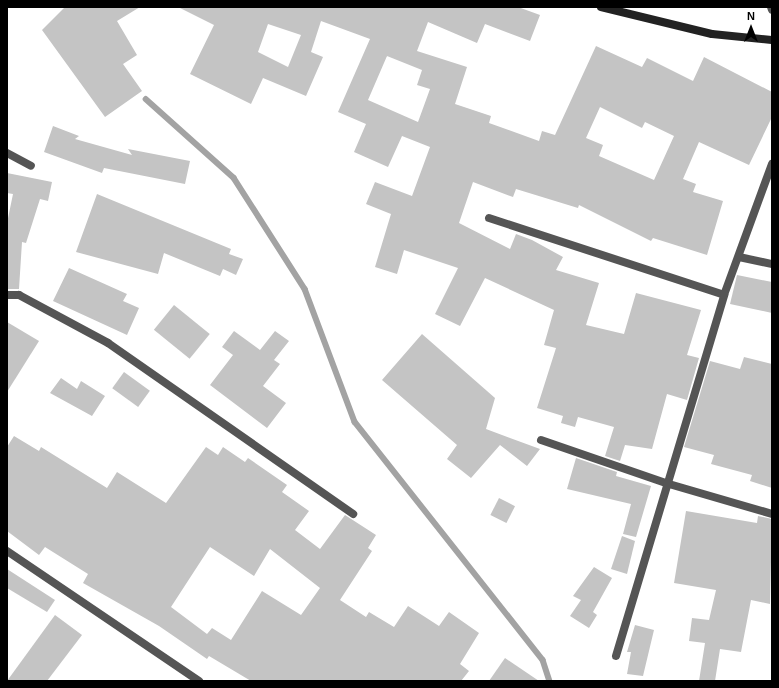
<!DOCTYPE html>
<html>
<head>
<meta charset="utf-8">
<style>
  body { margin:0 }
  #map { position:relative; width:779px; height:688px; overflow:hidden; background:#fff; font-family:Arial,sans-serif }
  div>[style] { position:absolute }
  .stream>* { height:5.5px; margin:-2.75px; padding:0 2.75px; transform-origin:2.75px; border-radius:2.75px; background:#a3a3a3 }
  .building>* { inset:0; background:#c4c4c4; transform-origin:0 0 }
  .service>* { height:8px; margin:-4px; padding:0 4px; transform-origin:4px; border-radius:4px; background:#555 }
  .minor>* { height:8px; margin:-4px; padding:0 4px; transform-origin:4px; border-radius:4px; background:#555 }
  .secondary>* { height:8px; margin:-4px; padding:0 4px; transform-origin:4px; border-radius:4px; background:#222 }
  span { translate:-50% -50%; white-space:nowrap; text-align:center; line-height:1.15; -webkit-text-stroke:3px #fff; paint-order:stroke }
  .frame { position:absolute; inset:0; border:8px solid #000; pointer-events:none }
  .north { position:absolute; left:731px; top:8px; width:40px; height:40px; -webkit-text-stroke:3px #fff; paint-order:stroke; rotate:0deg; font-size:11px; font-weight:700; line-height:16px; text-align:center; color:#000 }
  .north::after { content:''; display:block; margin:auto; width:14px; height:18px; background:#000; clip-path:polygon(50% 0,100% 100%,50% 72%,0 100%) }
</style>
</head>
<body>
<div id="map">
  <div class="stream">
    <i style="left:146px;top:99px;width:118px;rotate:41.9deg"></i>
    <i style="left:234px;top:178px;width:132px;rotate:57.4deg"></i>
    <i style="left:305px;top:289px;width:142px;rotate:69.4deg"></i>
    <i style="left:355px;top:422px;width:303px;rotate:51.7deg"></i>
    <i style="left:543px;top:660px;width:22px;rotate:72deg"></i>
  </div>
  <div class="building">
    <i style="clip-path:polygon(65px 7px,140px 7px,117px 21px,137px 55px,123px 64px,142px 91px,105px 117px,42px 30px)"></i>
    <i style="clip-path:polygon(evenodd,178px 7px,518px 7px,540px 15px,530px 41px,485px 24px,477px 43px,428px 22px,417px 51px,467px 67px,455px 104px,491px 116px,489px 123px,539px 141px,542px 131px,555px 135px,596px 46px,642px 67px,647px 58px,693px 81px,704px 57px,772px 92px,772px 117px,749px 165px,699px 142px,683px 179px,696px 184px,693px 192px,723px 201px,707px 255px,653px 238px,651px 241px,579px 205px,578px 208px,516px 189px,513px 197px,473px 182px,459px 223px,510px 249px,516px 234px,532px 240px,563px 257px,556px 270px,599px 283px,586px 325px,624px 334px,636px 293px,701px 310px,687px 355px,699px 358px,687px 400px,667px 394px,652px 449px,625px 445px,620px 461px,605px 456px,614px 427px,578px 417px,575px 427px,561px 423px,563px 416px,537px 408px,556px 348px,544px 345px,554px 310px,485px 278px,460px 326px,435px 314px,458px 268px,404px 250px,397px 274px,375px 267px,391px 214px,366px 204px,375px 182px,412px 196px,430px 147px,402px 136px,388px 167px,354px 152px,366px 124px,338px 112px,370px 39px,321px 21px,311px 52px,323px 57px,306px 96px,263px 78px,251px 104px,190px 74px,214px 25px,178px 7px,268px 24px,301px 35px,288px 67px,258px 52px,268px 24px,178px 7px,387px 56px,422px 70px,417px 85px,430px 89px,418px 122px,368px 100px,387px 56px,178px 7px,600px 107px,642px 128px,645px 122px,674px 136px,654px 180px,599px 156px,603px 145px,586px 138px,600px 107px)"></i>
    <i style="clip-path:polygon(53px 126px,79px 136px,75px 139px,132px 155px,128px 149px,190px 161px,185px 184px,104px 168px,102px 173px,44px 152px)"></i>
    <i style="clip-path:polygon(7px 173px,52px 182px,48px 201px,40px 199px,26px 243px,22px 242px,19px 289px,7px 289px,7px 223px,13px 194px,7px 193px)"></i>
    <i style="clip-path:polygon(97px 194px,231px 249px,229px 254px,243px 259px,236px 275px,223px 269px,220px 276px,164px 253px,158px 274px,76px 252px)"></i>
    <i style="clip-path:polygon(69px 268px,127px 294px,123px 301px,139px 308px,127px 335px,53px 301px)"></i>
    <i style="clip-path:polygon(737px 275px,772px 282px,772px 313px,730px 304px)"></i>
    <i style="left:174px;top:305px;width:46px;height:32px;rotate:39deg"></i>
    <i style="clip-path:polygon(7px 322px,39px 341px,7px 392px)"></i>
    <i style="clip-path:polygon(234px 331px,260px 350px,275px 331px,289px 341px,274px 360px,280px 364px,263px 386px,286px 403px,267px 428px,210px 385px,233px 355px,222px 347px)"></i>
    <i style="clip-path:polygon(422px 334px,495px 398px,486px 429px,540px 449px,527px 466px,500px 445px,471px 478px,447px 459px,457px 445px,382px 380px)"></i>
    <i style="clip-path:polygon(744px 357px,772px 364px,772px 488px,750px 481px,752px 475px,711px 464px,714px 455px,684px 447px,710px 361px,740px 369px)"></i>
    <i style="left:124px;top:372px;width:32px;height:20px;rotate:36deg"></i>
    <i style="clip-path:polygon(61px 378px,77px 389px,81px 381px,105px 396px,92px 416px,50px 393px)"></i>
    <i style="clip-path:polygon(evenodd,14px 436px,39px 451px,41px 447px,107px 488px,117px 472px,166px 503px,206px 447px,218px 455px,223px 447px,245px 462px,248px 458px,287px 485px,282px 492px,309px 511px,295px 530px,320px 549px,345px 515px,376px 535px,368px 548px,372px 551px,340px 600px,366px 617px,369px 612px,394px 627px,408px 606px,439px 626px,449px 612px,479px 633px,460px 664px,469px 671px,461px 681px,251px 681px,209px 656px,207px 659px,159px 626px,83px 583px,88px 574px,45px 547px,39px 555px,7px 531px,7px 447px,14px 436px,210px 547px,254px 576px,270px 549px,320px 588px,301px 615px,262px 591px,231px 640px,212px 628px,207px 634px,171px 607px,210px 547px)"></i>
    <i style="clip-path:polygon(576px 458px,617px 472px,616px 476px,651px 486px,636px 537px,623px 534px,631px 504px,567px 489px)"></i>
    <i style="left:499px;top:498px;width:18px;height:19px;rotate:27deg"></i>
    <i style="clip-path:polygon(686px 511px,757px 523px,758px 516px,772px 519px,770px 604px,751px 600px,741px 652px,720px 649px,715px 681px,699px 681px,705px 643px,689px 641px,692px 618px,709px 620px,716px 590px,674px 583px)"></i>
    <i style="clip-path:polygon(622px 536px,635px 541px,627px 574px,611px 569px)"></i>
    <i style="clip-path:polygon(594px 567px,612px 578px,593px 612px,597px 615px,589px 628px,570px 616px,581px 600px,573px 596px)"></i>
    <i style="clip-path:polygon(7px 569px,55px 600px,47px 612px,7px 588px)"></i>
    <i style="clip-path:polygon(55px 615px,82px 635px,47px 681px,7px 681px)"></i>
    <i style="clip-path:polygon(635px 625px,654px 630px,643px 676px,627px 674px,631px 652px,627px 652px)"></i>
    <i style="clip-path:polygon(505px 658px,539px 681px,489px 681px)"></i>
  </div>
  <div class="service">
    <i style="left:7px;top:153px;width:27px;rotate:28deg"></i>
    <i style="left:541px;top:440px;width:135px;rotate:19deg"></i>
  </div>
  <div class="minor">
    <i style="left:771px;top:7px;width:3px;rotate:72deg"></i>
    <i style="left:489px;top:218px;width:247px;rotate:18.1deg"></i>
    <i style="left:739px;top:257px;width:34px;rotate:12deg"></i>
    <i style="left:7px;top:295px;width:12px"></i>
    <i style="left:19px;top:295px;width:101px;rotate:28.3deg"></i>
    <i style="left:108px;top:343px;width:299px;rotate:34.9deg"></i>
    <i style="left:669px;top:484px;width:107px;rotate:16.2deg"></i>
    <i style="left:7px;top:551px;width:232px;rotate:34.1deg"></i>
    <i style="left:616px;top:656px;width:377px;rotate:-73.3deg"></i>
    <i style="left:724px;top:295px;width:140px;rotate:-69.9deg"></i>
  </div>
  <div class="secondary">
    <i style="left:601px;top:7px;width:114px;rotate:13.7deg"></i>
    <i style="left:712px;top:34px;width:60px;rotate:5.7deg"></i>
  </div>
  <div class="frame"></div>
  <div class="north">N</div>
</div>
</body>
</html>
